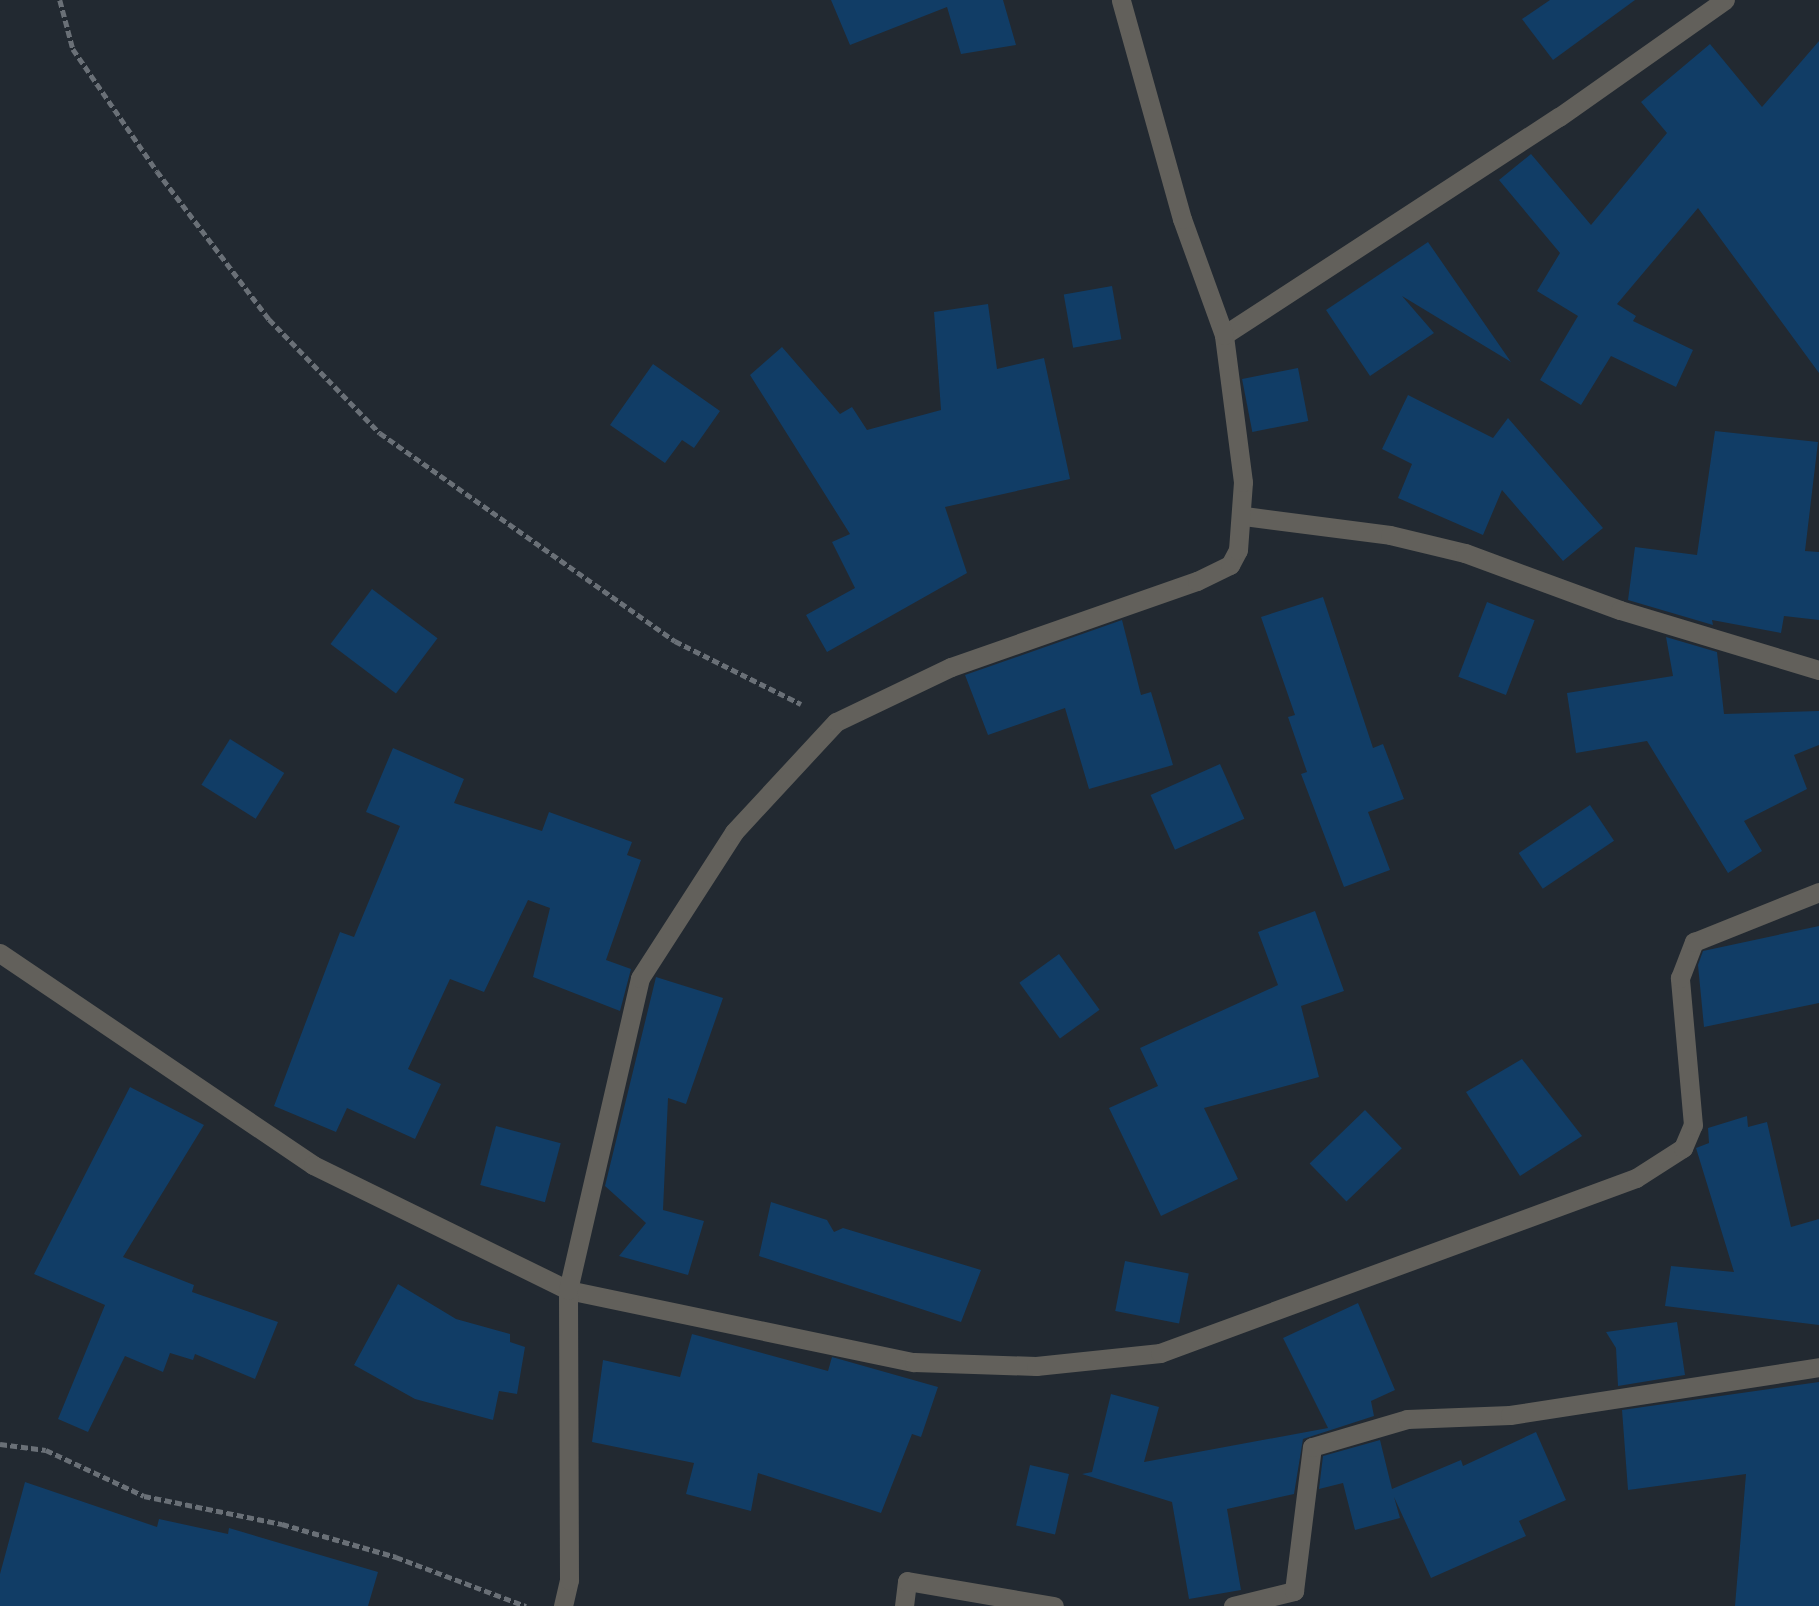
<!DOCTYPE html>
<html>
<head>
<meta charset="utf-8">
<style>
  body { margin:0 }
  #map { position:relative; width:1819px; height:1606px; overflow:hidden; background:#222931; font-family:"PT Serif",serif }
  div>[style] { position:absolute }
  .building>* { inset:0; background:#113d66; transform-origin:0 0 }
  .path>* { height:4.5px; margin-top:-2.25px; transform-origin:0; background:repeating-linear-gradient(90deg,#6a7077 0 7px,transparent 0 10.5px) }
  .minor>* { height:19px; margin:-9.5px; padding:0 9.5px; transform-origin:9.5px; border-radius:9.5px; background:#62605b }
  span { translate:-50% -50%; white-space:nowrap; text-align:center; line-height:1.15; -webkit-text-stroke:7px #222931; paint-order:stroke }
</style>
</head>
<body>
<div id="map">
  <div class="building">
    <i style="clip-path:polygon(831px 0,1003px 0,1016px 45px,961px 54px,947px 7px,850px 45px)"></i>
    <i style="clip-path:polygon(1550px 0,1635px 0,1553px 60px,1522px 19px)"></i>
    <i style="clip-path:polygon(1819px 41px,1819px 373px,1698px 208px,1617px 304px,1636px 316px,1633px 321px,1693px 350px,1676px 387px,1611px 356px,1581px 405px,1540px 380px,1578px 316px,1537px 291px,1560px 253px,1499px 180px,1531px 154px,1591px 225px,1667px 133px,1641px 102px,1710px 44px,1762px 107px)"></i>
    <i style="clip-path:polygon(1428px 242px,1511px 362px,1402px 296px,1434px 333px,1370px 376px,1326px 310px)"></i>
    <i style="left:1112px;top:286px;width:54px;height:49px;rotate:80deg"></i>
    <i style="clip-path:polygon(988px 304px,997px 369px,1044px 358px,1070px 479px,945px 507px,967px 573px,827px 652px,806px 615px,855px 588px,832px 542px,850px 534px,750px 375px,782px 347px,840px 414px,852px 407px,867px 430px,941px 410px,934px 312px)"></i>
    <i style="clip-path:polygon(653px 364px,720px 411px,694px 448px,682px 440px,665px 463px,610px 425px)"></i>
    <i style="left:1298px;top:368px;width:54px;height:57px;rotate:79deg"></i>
    <i style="clip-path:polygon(1408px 395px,1493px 438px,1508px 418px,1603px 528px,1563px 561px,1502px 490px,1483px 535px,1398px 498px,1412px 464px,1382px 449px)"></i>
    <i style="clip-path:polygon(1715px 431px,1818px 442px,1805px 551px,1819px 552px,1819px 620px,1784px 616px,1781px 633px,1712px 620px,1713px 625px,1628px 600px,1635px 547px,1697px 555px)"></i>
    <i style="left:372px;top:589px;width:82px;height:69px;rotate:37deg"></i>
    <i style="clip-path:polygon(1323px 597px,1373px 748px,1383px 744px,1404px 799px,1368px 812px,1390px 870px,1344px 887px,1301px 774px,1307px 772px,1288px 717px,1295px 715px,1261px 617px)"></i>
    <i style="left:1487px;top:602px;width:51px;height:80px;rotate:21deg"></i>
    <i style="clip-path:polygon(1122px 620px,1141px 695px,1151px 692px,1173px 765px,1089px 789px,1065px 708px,988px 735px,965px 675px)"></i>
    <i style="clip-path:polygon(1666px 637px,1717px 652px,1724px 714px,1819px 711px,1819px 745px,1794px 755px,1807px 789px,1744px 821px,1762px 851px,1728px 873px,1647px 741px,1576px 753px,1567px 693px,1673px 676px)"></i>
    <i style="left:230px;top:739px;width:64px;height:54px;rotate:32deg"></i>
    <i style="clip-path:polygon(393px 748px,464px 779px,454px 803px,542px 831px,549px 812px,632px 842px,627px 855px,641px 860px,606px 960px,631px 969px,620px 1011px,533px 977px,550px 908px,528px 900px,484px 992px,450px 979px,408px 1069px,441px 1084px,415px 1139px,347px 1108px,336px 1132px,274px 1106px,340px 932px,354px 937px,400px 826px,366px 812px)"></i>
    <i style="left:1220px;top:764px;width:60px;height:76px;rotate:66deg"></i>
    <i style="left:1590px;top:805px;width:43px;height:86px;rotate:56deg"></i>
    <i style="clip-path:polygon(1315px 911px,1344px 991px,1301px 1006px,1319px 1077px,1204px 1108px,1238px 1179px,1161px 1216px,1109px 1108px,1158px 1086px,1140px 1048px,1278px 985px,1258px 932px)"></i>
    <i style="clip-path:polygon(1819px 926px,1819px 1003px,1704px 1027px,1698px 965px,1703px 951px)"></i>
    <i style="left:1059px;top:954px;width:69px;height:49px;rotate:54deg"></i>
    <i style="clip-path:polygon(656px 977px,723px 998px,686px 1104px,668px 1098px,663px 1210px,704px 1221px,688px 1275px,619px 1256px,646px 1223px,605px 1186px)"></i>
    <i style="clip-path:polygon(1522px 1059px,1582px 1136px,1520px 1176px,1466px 1092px)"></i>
    <i style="clip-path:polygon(130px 1087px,204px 1125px,123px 1257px,194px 1285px,192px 1292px,278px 1322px,255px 1379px,195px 1354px,193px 1360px,170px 1353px,163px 1372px,125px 1356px,88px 1432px,58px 1419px,105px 1305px,34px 1274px)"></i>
    <i style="left:1365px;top:1110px;width:53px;height:77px;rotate:46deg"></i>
    <i style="clip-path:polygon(1747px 1116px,1748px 1127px,1767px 1122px,1791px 1227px,1819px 1219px,1819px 1325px,1665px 1306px,1671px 1266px,1734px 1272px,1696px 1148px,1709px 1143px,1708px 1128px)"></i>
    <i style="left:496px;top:1126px;width:67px;height:61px;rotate:15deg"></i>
    <i style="clip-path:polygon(771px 1202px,827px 1220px,834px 1232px,843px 1228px,981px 1270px,961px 1322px,759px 1256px)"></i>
    <i style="left:1125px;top:1261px;width:65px;height:51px;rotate:11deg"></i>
    <i style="clip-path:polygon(398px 1284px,456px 1319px,510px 1334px,510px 1342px,525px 1347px,517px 1394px,499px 1391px,493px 1420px,415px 1399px,354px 1365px)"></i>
    <i style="clip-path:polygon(1358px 1303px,1395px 1390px,1371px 1401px,1374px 1416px,1303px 1439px,1294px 1494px,1227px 1509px,1241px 1590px,1189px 1599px,1172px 1502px,1082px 1474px,1092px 1472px,1111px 1394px,1159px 1407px,1144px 1462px,1328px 1428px,1283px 1338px)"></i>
    <i style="clip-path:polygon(1677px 1322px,1685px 1375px,1618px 1386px,1616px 1348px,1606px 1332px)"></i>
    <i style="clip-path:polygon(692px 1334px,828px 1371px,832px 1357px,938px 1387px,921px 1437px,912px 1434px,881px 1513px,758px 1473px,751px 1511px,686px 1494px,694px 1463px,592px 1442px,603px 1360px,680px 1377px)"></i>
    <i style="clip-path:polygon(1819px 1382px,1819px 1606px,1735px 1606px,1746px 1474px,1628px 1490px,1622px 1410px)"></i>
    <i style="clip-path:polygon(1536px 1432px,1566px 1500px,1519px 1521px,1526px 1536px,1431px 1578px,1394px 1497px,1400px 1518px,1355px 1530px,1343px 1483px,1319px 1489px,1323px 1456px,1380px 1440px,1392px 1489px,1461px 1460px,1463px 1466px)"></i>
    <i style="left:1030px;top:1465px;width:40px;height:62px;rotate:13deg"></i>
    <i style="clip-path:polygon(25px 1482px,157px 1527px,159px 1519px,228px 1534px,229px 1528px,378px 1572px,368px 1606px,0 1606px,0 1574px)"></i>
  </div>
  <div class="path">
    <i style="left:60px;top:0;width:51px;rotate:75.1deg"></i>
    <i style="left:73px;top:49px;width:148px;rotate:55.5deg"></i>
    <i style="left:157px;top:171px;width:186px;rotate:52.9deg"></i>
    <i style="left:269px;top:319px;width:159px;rotate:45.8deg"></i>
    <i style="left:380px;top:433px;width:361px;rotate:35.2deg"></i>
    <i style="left:675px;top:641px;width:141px;rotate:26.6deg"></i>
    <i style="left:0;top:1444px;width:46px;rotate:7.4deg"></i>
    <i style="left:46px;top:1450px;width:108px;rotate:25.1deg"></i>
    <i style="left:144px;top:1496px;width:141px;rotate:11.5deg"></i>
    <i style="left:282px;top:1524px;width:119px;rotate:16.1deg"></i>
    <i style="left:396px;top:1557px;width:139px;rotate:20.7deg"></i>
  </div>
  <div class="minor">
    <i style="left:1224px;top:335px;width:400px;rotate:-33.1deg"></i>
    <i style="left:1559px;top:117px;width:203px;rotate:-35.2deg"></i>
    <i style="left:1244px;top:516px;width:147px;rotate:7.4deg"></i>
    <i style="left:1390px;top:535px;width:77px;rotate:13.5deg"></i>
    <i style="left:1465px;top:553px;width:165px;rotate:20.2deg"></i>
    <i style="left:1620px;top:610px;width:208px;rotate:16.8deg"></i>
    <i style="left:0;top:953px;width:378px;rotate:34.1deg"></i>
    <i style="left:313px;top:1165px;width:284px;rotate:26.1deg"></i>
    <i style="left:568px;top:1290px;width:353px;rotate:11.8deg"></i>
    <i style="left:914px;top:1362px;width:122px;rotate:1.9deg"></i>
    <i style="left:1036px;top:1366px;width:125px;rotate:-6deg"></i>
    <i style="left:1160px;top:1353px;width:507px;rotate:-20.19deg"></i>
    <i style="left:1636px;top:1178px;width:56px;rotate:-32.6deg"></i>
    <i style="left:1683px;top:1148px;width:25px;rotate:-67deg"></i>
    <i style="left:1693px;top:1125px;width:148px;rotate:-95.1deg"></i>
    <i style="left:1680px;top:978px;width:39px;rotate:-69deg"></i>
    <i style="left:1694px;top:942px;width:135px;rotate:-21.8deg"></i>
    <i style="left:563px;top:1606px;width:27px;rotate:-77deg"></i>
    <i style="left:569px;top:1580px;width:290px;rotate:-90.2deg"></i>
    <i style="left:568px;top:1290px;width:320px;rotate:-77deg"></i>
    <i style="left:640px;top:978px;width:174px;rotate:-57.2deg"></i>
    <i style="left:734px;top:832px;width:150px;rotate:-47.2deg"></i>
    <i style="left:836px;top:722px;width:127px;rotate:-25.6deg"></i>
    <i style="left:951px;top:667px;width:261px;rotate:-19.3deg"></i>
    <i style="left:1197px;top:581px;width:37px;rotate:-26deg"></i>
    <i style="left:1230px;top:565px;width:17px;rotate:-62deg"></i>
    <i style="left:1238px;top:550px;width:68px;rotate:-85.8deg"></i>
    <i style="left:1243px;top:482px;width:148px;rotate:-97.4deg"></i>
    <i style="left:1224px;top:335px;width:123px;rotate:-109.9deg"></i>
    <i style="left:1182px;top:219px;width:227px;rotate:-105.6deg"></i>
    <i style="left:904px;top:1606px;width:25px;rotate:-83deg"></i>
    <i style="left:907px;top:1581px;width:149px;rotate:9.7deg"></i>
    <i style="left:1233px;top:1606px;width:63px;rotate:-13.8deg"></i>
    <i style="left:1294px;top:1591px;width:145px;rotate:-82.9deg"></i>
    <i style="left:1312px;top:1447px;width:99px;rotate:-16.4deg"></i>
    <i style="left:1407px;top:1419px;width:103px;rotate:-2.2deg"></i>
    <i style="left:1510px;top:1415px;width:313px;rotate:-8.8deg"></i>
  </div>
</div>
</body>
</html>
